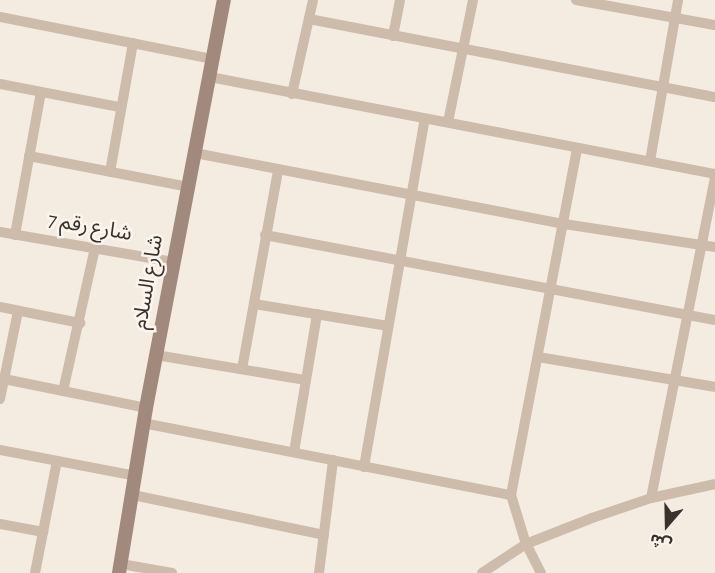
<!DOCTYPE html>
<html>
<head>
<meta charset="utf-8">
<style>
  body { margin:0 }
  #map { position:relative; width:715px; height:573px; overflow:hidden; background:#f4ebe1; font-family:"Alegreya Sans","Noto Sans Arabic",sans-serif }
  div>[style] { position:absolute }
  .street>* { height:10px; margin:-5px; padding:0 5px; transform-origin:5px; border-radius:5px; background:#cdbbac }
  .secondary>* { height:14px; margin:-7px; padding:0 7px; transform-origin:7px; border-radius:7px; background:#a18a7d }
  span { translate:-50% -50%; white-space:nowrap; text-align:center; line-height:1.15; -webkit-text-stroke:5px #fbf5ee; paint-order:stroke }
  .street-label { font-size:21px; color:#3b302b }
  .north { position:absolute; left:637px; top:495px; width:60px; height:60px; -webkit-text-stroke:4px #fbf5ee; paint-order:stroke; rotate:200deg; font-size:16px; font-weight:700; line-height:24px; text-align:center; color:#3b302b }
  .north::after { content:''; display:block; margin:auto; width:21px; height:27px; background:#3b302b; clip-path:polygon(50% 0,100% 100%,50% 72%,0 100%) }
</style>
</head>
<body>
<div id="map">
  <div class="street">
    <i style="left:576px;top:0;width:141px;rotate:10.2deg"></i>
    <i style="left:0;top:17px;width:217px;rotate:11.2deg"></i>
    <i style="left:309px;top:19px;width:413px;rotate:10.9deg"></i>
    <i style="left:393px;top:36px;width:37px;rotate:-79deg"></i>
    <i style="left:210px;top:77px;width:514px;rotate:10.87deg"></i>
    <i style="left:0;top:84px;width:122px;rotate:10.9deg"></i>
    <i style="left:292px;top:94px;width:96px;rotate:-77.4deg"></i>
    <i style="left:448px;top:122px;width:125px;rotate:-78.4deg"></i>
    <i style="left:195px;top:153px;width:376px;rotate:10.9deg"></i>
    <i style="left:564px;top:224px;width:153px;rotate:8.7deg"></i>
    <i style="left:29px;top:156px;width:162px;rotate:11deg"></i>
    <i style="left:650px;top:161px;width:163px;rotate:-80.1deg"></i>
    <i style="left:110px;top:172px;width:131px;rotate:-79.9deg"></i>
    <i style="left:0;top:232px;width:176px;rotate:9.8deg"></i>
    <i style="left:15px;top:235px;width:145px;rotate:-79.7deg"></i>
    <i style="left:265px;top:235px;width:458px;rotate:10.7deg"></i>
    <i style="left:254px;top:304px;width:136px;rotate:9.3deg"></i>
    <i style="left:0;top:307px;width:82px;rotate:11.3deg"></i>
    <i style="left:156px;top:355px;width:152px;rotate:9.5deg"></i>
    <i style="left:538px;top:357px;width:180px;rotate:9.6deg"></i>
    <i style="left:242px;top:369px;width:202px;rotate:-79.7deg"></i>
    <i style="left:4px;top:379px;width:145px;rotate:11.5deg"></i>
    <i style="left:63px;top:391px;width:147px;rotate:-77.4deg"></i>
    <i style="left:0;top:399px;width:90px;rotate:-78.4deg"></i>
    <i style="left:143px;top:423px;width:375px;rotate:11.1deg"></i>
    <i style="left:0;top:450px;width:138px;rotate:10.8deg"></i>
    <i style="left:294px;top:452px;width:140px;rotate:-80.5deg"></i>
    <i style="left:364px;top:467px;width:353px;rotate:-80.1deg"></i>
    <i style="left:133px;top:495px;width:195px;rotate:11.8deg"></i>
    <i style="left:651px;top:498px;width:327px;rotate:-78.7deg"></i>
    <i style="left:0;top:524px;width:44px;rotate:10.5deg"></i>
    <i style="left:121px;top:564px;width:52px;rotate:10deg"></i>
    <i style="left:35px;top:573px;width:114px;rotate:-78.9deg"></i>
    <i style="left:319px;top:573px;width:114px;rotate:-82.9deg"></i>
    <i style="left:482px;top:573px;width:53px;rotate:-33.4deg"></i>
    <i style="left:526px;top:544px;width:71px;rotate:-21.5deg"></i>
    <i style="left:592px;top:518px;width:62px;rotate:-18.7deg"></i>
    <i style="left:651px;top:498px;width:66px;rotate:-12.3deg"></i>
    <i style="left:541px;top:573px;width:33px;rotate:-117deg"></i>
    <i style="left:526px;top:544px;width:51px;rotate:-107deg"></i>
    <i style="left:511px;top:495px;width:353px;rotate:-79.2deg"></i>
  </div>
  <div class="secondary">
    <i style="left:119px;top:573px;width:167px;rotate:-80.7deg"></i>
    <i style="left:146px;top:408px;width:415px;rotate:-79.2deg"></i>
  </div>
  <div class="street-label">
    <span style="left:90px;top:227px;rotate:10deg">شارع رقم 7</span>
    <span style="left:148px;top:282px;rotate:-80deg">شارع السلام</span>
  </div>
  <div class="north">ش</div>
</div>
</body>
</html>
